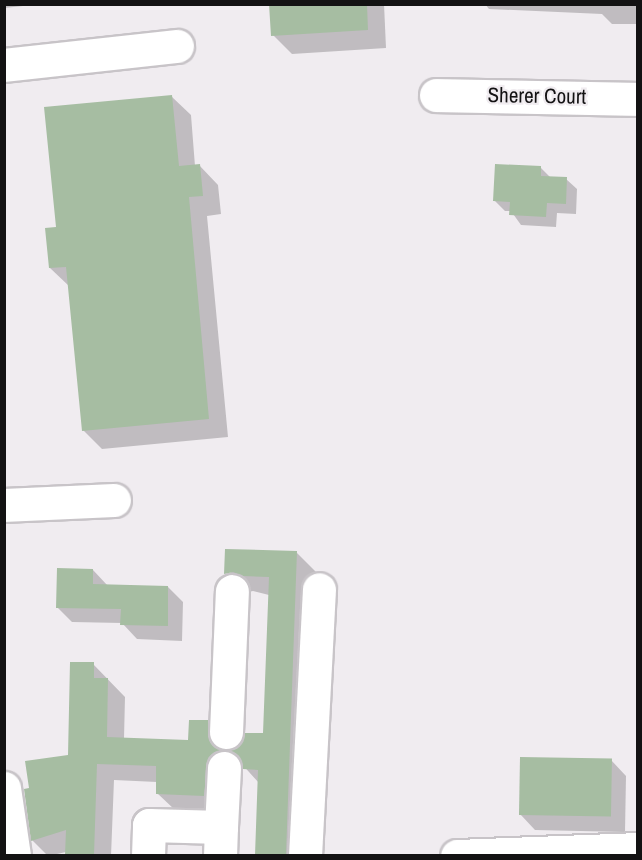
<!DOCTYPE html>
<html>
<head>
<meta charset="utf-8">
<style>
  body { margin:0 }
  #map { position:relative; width:642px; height:860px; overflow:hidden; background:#f0ecf0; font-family:"Archivo Narrow",sans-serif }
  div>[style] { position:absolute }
  .shadow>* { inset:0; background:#0003 }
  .building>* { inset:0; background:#a6bda2; transform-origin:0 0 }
  .roads { filter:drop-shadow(2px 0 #c8c4c8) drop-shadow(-2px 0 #c8c4c8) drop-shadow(0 2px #c8c4c8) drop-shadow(0 -2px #c8c4c8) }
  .minor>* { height:33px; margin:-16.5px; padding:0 16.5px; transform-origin:16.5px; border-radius:16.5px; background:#fff }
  span { translate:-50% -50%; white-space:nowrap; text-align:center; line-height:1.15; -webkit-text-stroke:4.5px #f0ecf0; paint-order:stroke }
  .street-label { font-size:21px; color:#131213 }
  .frame { position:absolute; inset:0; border:6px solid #131213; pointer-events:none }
</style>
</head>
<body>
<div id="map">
  <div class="shadow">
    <i style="clip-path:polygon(4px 4px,42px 4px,4px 8px)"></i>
    <i style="clip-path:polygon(271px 4px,384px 4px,386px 48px,292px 54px,273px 35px)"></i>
    <i style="clip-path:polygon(485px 4px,638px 4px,638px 24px,612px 24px,602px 14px,489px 9px)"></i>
    <i style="clip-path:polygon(171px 96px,191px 115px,195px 166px,199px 165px,218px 185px,221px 214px,207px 216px,228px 437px,102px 449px,83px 430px,70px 287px,50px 268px,57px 228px)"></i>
    <i style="clip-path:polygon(541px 168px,551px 178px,566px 179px,577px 189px,576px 214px,557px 213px,556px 227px,521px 225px,511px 211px,505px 211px,495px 201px)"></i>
    <i style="clip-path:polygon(297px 553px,316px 572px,305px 856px,256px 856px,259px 783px,230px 751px,264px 735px,269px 595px,253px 591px,244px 593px,225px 574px)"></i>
    <i style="clip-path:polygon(93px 570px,108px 586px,168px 587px,183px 602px,182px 641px,137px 639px,122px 623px,72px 622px,57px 607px)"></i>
    <i style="clip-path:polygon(93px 664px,125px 697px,124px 739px,190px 741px,207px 722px,225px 739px,221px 812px,175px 810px,157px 793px,157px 782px,114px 780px,111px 856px,66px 856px,66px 852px,48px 856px,32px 840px,31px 789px,70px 756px)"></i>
    <i style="clip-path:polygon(611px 760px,626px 776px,625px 832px,535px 830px,520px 814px)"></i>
  </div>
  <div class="building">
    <i style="clip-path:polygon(269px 4px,367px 4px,368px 30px,271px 36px)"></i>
    <i style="clip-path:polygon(172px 95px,179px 166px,200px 164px,203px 196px,189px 197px,209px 419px,82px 431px,66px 267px,49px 268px,45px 228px,56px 227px,44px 107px)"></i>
    <i style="clip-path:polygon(495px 164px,541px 166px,541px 176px,567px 177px,566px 204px,547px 203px,546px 217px,509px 215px,510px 202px,493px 201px)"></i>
    <i style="clip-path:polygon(225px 549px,297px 551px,286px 855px,255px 855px,258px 770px,243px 769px,240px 759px,228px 750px,241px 742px,245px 733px,263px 733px,269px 577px,243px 576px,233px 572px,224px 574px)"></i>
    <i style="clip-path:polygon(57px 568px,93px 569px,93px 584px,168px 586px,168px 626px,120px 625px,121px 609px,56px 608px)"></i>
    <i style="clip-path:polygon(70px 662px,94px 662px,94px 678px,108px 678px,107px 737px,188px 740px,189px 720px,208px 720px,209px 740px,222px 750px,215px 752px,208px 758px,204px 796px,156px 794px,156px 766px,97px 764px,94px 855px,65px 855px,66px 830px,31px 841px,24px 789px,29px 788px,25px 761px,68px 755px)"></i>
    <i style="left:520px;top:757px;width:92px;height:58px;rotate:1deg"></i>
  </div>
  <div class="roads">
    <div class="minor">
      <i style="left:4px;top:65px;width:174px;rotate:-6.3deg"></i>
      <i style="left:436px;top:95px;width:202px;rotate:1.1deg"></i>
      <i style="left:4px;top:505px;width:110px;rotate:-2.6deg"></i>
      <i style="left:226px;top:732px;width:141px;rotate:-87.6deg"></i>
      <i style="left:4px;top:788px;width:69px;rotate:81.6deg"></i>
      <i style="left:221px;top:827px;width:59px;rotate:-87.1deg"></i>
      <i style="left:148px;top:856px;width:31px;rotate:-88deg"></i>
      <i style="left:149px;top:825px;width:72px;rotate:1.6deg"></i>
      <i style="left:221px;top:827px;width:29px;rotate:92deg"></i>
      <i style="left:305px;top:856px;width:267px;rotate:-87deg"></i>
      <i style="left:457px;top:856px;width:181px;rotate:-2.2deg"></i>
    </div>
  </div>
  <div class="street-label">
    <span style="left:537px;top:96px;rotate:1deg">Sherer Court</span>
  </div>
  <div class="frame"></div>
</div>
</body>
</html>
